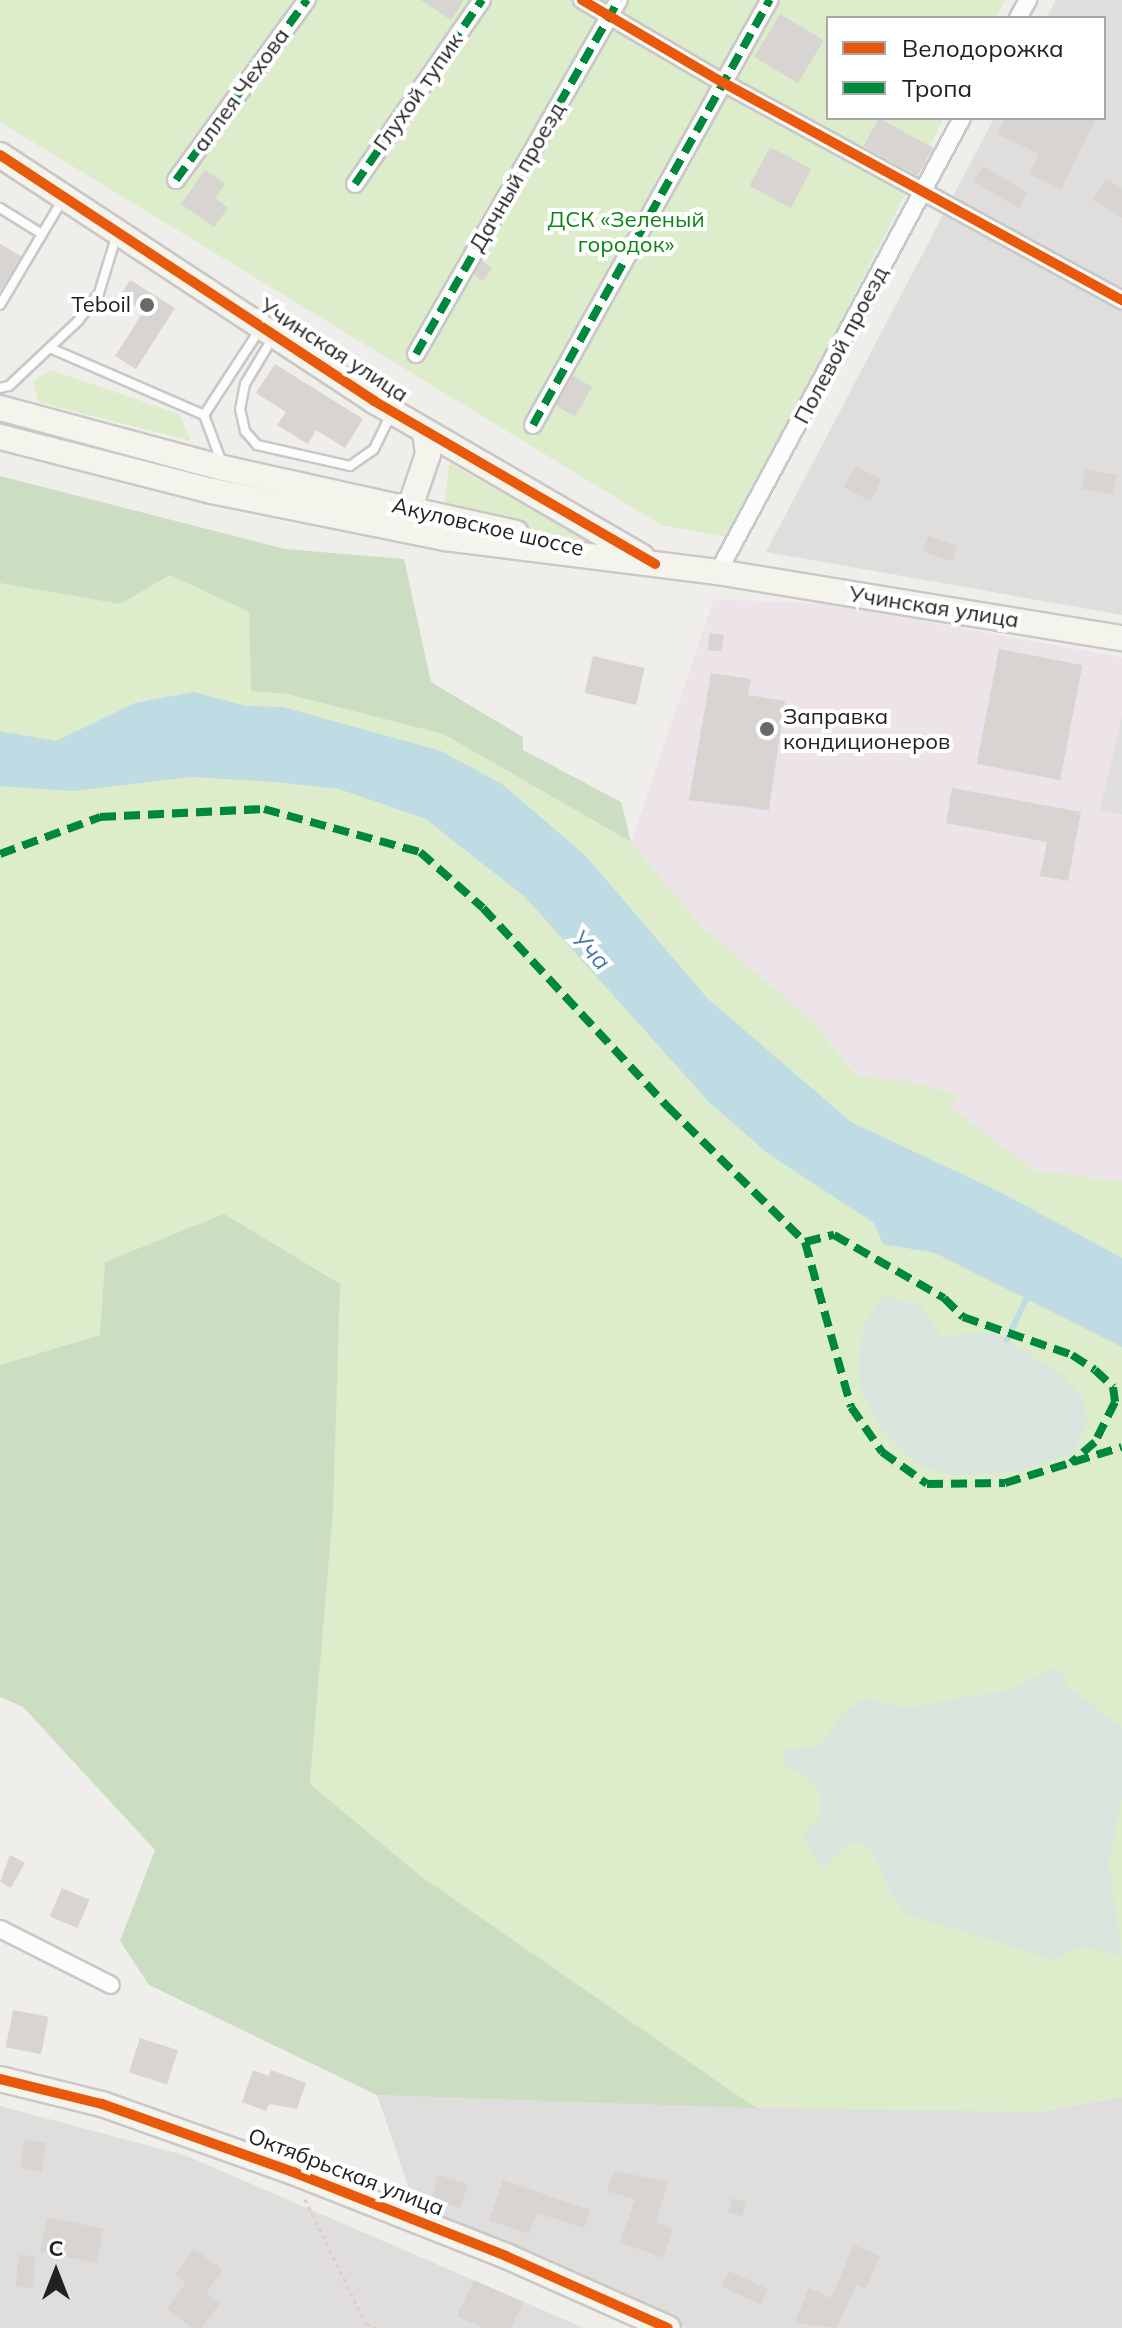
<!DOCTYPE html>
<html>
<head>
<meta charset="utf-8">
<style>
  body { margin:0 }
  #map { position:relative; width:1122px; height:2328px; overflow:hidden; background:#f0eeeb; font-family:Mulish,sans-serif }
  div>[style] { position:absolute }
  .residential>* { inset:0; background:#dfdedc }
  .industrial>* { inset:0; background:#ede4e9 }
  .grass>* { inset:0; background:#ddeccb }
  .forest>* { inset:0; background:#cbdec1 }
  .wetland>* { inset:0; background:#d9e6de }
  .parking>* { inset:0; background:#e0dfde }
  .water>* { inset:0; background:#bfdbe3 }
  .stream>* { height:6px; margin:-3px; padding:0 3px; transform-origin:3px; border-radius:3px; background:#bfdbe3 }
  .building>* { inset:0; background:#d7d4d2; transform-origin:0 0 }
  .path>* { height:3px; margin-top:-1.5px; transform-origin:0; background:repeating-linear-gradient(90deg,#dccecd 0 4px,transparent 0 8px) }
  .roads { filter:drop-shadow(2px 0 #c9c8c7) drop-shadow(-2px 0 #c9c8c7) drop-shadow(0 2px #c9c8c7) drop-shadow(0 -2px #c9c8c7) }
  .lane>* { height:8px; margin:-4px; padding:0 4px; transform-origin:4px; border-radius:4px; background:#fdfcfc }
  .street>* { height:16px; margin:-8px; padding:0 8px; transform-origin:8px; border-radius:8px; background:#fdfcfc }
  .secondary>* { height:24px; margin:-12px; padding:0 12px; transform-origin:12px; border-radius:12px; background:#f4f4ed }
  .quiet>* { height:8px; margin-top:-4px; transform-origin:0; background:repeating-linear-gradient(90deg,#00873e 0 16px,transparent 0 24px) }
  .cycleway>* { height:10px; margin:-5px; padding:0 5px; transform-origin:5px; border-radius:5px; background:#e8590c }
  .dots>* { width:22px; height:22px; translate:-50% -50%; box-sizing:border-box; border:4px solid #fff; border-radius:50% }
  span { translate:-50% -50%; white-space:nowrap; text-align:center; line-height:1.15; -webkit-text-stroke:8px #fff; paint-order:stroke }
  .street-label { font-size:22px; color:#222 }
  .park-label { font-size:22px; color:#0c8416 }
  .poi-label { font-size:22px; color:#222 }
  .right { translate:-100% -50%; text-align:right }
  .left { translate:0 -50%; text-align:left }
  .water-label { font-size:24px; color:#4a7aab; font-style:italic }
  .legend { position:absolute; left:826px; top:16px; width:280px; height:104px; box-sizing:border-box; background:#fff; border:2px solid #a7a7a7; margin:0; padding:10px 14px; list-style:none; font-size:24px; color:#222 }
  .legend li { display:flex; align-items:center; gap:16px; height:40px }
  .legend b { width:40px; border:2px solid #a7a7a7 }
  .north { position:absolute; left:16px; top:2232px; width:80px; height:80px; -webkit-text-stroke:6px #fff; paint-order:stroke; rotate:0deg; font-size:22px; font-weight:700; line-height:32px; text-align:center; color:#222 }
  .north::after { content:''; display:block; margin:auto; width:28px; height:36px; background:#222; clip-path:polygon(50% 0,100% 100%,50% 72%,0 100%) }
</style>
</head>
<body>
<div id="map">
  <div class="residential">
    <i style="clip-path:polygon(1056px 0,1122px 0,1122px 615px,766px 552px,994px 118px,1104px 118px,1104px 18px,1046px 18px)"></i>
    <i style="clip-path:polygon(377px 2095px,1040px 2112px,1122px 2097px,1122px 2328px,686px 2328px,417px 2212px)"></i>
    <i style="clip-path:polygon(0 2106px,187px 2156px,584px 2328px,0 2328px)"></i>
  </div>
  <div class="industrial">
    <i style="clip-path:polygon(714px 599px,828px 604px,1122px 657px,1122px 1182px,1034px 1170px,952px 1108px,958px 1096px,906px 1081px,858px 1076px,813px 1022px,701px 925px,631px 842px)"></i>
  </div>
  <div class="grass">
    <i style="clip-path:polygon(0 0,1005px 0,996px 18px,828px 18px,828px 118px,944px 118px,731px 538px,661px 525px,0 122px)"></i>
    <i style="clip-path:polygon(51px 370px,179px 414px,191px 441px,38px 402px,33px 381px)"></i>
    <i style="clip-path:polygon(449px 463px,594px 543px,444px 509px)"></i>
    <i style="clip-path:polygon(170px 575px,249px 612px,252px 691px,287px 694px,443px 734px,631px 842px,701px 925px,813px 1022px,857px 1076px,906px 1081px,959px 1095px,952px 1108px,1034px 1170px,1122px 1182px,1122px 2097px,1040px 2112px,756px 2108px,422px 1877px,310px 1784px,333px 1511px,100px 1335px,0 1365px,0 583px,120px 604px)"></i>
  </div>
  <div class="forest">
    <i style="clip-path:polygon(0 476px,285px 549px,404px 559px,431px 682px,523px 737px,523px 750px,621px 802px,631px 842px,443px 734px,287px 694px,251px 691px,249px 612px,170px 575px,120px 604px,0 583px)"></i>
    <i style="clip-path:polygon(224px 1214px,340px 1284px,333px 1511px,310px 1784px,422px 1877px,756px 2108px,377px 2095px,149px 1985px,120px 1941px,155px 1850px,23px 1707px,0 1697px,0 1365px,100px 1335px,105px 1262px)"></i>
  </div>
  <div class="wetland">
    <i style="clip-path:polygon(885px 1295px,922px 1307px,941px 1336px,994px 1332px,1060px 1373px,1084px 1398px,1087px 1423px,1074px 1453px,1019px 1471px,955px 1476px,918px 1464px,883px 1433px,860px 1389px,858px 1358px,866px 1320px)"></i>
    <i style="clip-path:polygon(1058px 1667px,1067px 1686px,1122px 1728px,1122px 1795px,1109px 1861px,1122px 1956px,1081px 1946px,1055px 1960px,906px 1914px,892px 1897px,875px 1857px,859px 1842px,843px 1847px,822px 1868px,802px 1837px,820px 1816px,820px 1794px,811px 1780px,785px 1765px,785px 1750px,821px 1745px,840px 1717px,863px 1698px,906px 1708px,1007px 1690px)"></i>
  </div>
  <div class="parking">
    <i style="clip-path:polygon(1122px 716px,1122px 815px,1100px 810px)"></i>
  </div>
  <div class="water">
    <i style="clip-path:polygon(193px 692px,246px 706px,283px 707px,441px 751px,502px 784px,586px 856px,707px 998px,851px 1122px,1002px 1193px,1122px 1258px,1122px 1347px,935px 1253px,883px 1244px,874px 1223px,767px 1153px,710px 1103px,525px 897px,426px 819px,339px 789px,276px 782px,191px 777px,73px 791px,0 786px,0 731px,56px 741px,135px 703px)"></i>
  </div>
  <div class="stream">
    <i style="left:1007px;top:1340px;width:52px;rotate:-64.9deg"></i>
  </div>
  <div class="building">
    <i style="clip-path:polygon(421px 0,464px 0,451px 20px)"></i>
    <i style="left:780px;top:14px;width:51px;height:50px;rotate:31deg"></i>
    <i style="left:879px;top:118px;width:62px;height:32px;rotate:29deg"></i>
    <i style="clip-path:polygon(1005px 118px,1096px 118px,1061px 189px,1029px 174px,1039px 154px,997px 134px)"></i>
    <i style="left:770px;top:147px;width:47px;height:44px;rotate:28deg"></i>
    <i style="left:983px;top:166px;width:52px;height:18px;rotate:31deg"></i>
    <i style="clip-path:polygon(205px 170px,225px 184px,215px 198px,228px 208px,214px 227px,181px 204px)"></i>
    <i style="clip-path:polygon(1106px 179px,1122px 189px,1122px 218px,1093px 200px)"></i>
    <i style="clip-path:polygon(0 244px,21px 256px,0 291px)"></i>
    <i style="left:482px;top:261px;width:12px;height:16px;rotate:35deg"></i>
    <i style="clip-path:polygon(130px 280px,175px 308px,136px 369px,115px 356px,144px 311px,120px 296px)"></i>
    <i style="clip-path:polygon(275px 364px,363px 419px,345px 448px,316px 430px,308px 444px,277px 425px,286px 412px,256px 393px)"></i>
    <i style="left:573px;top:376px;width:22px;height:34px;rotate:30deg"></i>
    <i style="left:855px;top:466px;width:30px;height:24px;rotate:28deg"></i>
    <i style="left:1085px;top:469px;width:32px;height:20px;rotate:11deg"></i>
    <i style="left:928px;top:536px;width:31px;height:16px;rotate:19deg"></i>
    <i style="left:710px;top:633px;width:14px;height:17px;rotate:8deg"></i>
    <i style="left:999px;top:649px;width:85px;height:117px;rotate:11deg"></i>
    <i style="left:593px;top:656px;width:53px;height:38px;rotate:13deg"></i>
    <i style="clip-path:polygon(711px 673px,751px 679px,748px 695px,785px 701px,769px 810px,689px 800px)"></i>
    <i style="clip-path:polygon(952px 788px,1081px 812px,1068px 881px,1040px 876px,1047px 842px,946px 823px)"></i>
    <i style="clip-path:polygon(10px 1855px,25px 1863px,11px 1888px,0 1882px)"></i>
    <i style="left:62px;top:1888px;width:30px;height:31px;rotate:23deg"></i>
    <i style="left:13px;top:2010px;width:36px;height:38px;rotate:11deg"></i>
    <i style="left:140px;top:2038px;width:40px;height:36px;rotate:18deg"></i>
    <i style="clip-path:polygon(253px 2070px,269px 2076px,271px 2070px,306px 2083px,297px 2109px,269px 2104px,266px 2111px,242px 2102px)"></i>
    <i style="left:25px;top:2139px;width:22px;height:29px;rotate:10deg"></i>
    <i style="clip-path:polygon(614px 2171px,668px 2182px,656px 2223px,673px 2229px,663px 2258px,620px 2242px,635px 2199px,607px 2191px)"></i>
    <i style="left:438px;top:2175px;width:31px;height:25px;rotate:17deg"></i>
    <i style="clip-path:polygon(503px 2180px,590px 2210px,584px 2228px,537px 2213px,529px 2234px,489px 2220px)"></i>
    <i style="left:732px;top:2198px;width:15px;height:15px;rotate:16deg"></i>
    <i style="left:47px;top:2217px;width:58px;height:35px;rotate:12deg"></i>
    <i style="clip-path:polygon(854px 2245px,880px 2256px,866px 2289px,856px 2285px,837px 2328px,794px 2323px,809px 2288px,831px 2298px)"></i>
    <i style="clip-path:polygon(194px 2249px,223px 2270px,206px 2293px,220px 2303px,202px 2328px,192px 2328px,167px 2309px,186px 2282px,175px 2274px)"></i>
    <i style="left:18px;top:2255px;width:17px;height:32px;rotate:3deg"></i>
    <i style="left:729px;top:2271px;width:43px;height:17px;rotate:25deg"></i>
    <i style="clip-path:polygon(474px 2280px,523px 2302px,511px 2328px,484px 2328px,457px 2316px)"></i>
  </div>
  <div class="path">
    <i style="left:305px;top:2199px;width:139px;rotate:64deg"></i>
    <i style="left:366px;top:2324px;width:10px;rotate:24deg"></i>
  </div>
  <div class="roads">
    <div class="lane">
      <i style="left:0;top:208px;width:49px;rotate:31.8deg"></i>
      <i style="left:0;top:305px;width:123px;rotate:-59.3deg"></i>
      <i style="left:272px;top:339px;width:52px;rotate:121deg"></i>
      <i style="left:245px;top:384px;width:25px;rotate:101deg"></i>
      <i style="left:240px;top:409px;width:23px;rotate:77deg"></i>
      <i style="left:245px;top:431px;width:18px;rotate:49deg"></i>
      <i style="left:257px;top:445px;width:95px;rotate:12.7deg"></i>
      <i style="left:350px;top:466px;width:29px;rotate:-35deg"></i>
      <i style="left:374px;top:449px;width:39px;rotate:-64deg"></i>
      <i style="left:50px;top:348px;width:168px;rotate:23.5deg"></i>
      <i style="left:204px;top:415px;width:51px;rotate:69.4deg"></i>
      <i style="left:0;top:388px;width:9px;rotate:-13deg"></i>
      <i style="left:9px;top:386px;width:95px;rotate:-43.3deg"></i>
      <i style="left:78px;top:321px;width:35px;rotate:-53deg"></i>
      <i style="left:99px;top:293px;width:62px;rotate:-73deg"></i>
      <i style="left:204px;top:415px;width:103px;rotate:-56.9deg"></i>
    </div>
    <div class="street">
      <i style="left:582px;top:0;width:162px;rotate:30.4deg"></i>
      <i style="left:722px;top:82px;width:456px;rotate:28.6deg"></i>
      <i style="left:1018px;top:18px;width:21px;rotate:-61deg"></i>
      <i style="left:176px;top:180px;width:223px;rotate:-54deg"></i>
      <i style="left:355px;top:184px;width:224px;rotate:-55.4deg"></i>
      <i style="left:416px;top:354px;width:408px;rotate:-60.2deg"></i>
      <i style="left:533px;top:425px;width:487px;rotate:-60.9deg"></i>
      <i style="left:718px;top:572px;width:515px;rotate:-61.74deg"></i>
      <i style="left:0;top:1929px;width:124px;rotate:26.8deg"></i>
    </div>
    <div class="secondary">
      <i style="left:0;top:155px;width:448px;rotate:33.3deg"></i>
      <i style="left:374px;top:401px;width:310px;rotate:30.2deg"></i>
      <i style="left:0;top:408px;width:231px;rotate:15.1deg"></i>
      <i style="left:223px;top:468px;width:300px;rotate:12.5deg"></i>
      <i style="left:0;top:437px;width:219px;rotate:14.3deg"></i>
      <i style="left:212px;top:491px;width:238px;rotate:11.4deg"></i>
      <i style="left:445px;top:538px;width:275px;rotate:7.1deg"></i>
      <i style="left:718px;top:572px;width:409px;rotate:9.3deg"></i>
      <i style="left:405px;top:522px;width:72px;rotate:-71.3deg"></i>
      <i style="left:428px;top:454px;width:21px;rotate:-98deg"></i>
      <i style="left:0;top:2079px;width:105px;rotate:13.8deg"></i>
      <i style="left:102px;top:2104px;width:203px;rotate:19.6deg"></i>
      <i style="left:293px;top:2172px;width:229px;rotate:21.5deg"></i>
      <i style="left:506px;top:2256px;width:177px;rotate:24deg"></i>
    </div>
  </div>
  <div class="quiet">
    <i style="left:176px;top:180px;width:223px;rotate:-54deg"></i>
    <i style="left:355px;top:184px;width:224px;rotate:-55.4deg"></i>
    <i style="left:416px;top:354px;width:408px;rotate:-60.2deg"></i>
    <i style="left:533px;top:425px;width:487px;rotate:-60.9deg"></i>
    <i style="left:0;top:854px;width:107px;rotate:-20.3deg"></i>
    <i style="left:100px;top:817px;width:164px;rotate:-2.8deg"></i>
    <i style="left:264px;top:809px;width:162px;rotate:15.4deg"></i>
    <i style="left:420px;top:852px;width:84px;rotate:41.6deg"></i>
    <i style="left:483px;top:908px;width:272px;rotate:47.1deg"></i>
    <i style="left:668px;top:1107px;width:192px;rotate:44.6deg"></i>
    <i style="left:805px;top:1242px;width:171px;rotate:74.4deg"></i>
    <i style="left:851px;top:1407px;width:55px;rotate:55.4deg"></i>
    <i style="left:882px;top:1452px;width:55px;rotate:35.4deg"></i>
    <i style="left:927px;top:1484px;width:78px;rotate:-0.7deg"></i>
    <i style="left:1005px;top:1483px;width:122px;rotate:-17.1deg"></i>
    <i style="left:805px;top:1242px;width:30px;rotate:-14deg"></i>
    <i style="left:834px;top:1235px;width:127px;rotate:29.8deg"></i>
    <i style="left:944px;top:1298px;width:27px;rotate:45deg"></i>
    <i style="left:963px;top:1317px;width:115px;rotate:19.2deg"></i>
    <i style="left:1072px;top:1355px;width:27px;rotate:33deg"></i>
    <i style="left:1095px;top:1370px;width:25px;rotate:43deg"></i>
    <i style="left:1113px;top:1387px;width:15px;rotate:82deg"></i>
    <i style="left:1115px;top:1402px;width:45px;rotate:116.6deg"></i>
    <i style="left:1095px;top:1442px;width:32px;rotate:139deg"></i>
  </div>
  <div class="cycleway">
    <i style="left:582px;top:0;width:162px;rotate:30.4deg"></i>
    <i style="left:722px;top:82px;width:456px;rotate:28.6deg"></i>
    <i style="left:0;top:155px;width:448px;rotate:33.3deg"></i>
    <i style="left:374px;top:401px;width:325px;rotate:30.1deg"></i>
    <i style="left:0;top:2079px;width:105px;rotate:13.8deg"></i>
    <i style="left:102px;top:2104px;width:203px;rotate:19.6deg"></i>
    <i style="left:293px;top:2172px;width:229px;rotate:21.5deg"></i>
    <i style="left:506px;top:2256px;width:177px;rotate:24deg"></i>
  </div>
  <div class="dots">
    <i style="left:147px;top:305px;background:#6a6968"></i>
    <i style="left:767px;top:729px;background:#6a6968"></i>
  </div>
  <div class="street-label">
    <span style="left:241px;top:90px;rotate:-54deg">аллея Чехова</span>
    <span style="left:418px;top:92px;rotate:-55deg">Глухой тупик</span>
    <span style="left:517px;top:177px;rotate:-60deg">Дачный проезд</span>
    <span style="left:841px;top:345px;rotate:-62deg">Полевой проезд</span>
    <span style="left:334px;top:350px;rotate:33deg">Учинская улица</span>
    <span style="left:488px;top:527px;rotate:13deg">Акуловское шоссе</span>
    <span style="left:934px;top:607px;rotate:9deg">Учинская улица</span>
    <span style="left:346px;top:2172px;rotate:21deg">Октябрьская улица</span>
  </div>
  <div class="park-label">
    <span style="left:626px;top:232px">ДСК «Зеленый<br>городок»</span>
  </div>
  <div class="poi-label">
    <span class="right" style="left:131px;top:305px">Teboil</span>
    <span class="left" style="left:783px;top:729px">Заправка<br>кондиционеров</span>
  </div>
  <div class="water-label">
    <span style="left:591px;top:950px;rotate:47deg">Уча</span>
  </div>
  <ul class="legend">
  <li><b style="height:10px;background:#e8590c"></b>Велодорожка</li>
  <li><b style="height:10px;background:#00873e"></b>Тропа</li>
  </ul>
  <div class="north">С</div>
</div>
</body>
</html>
